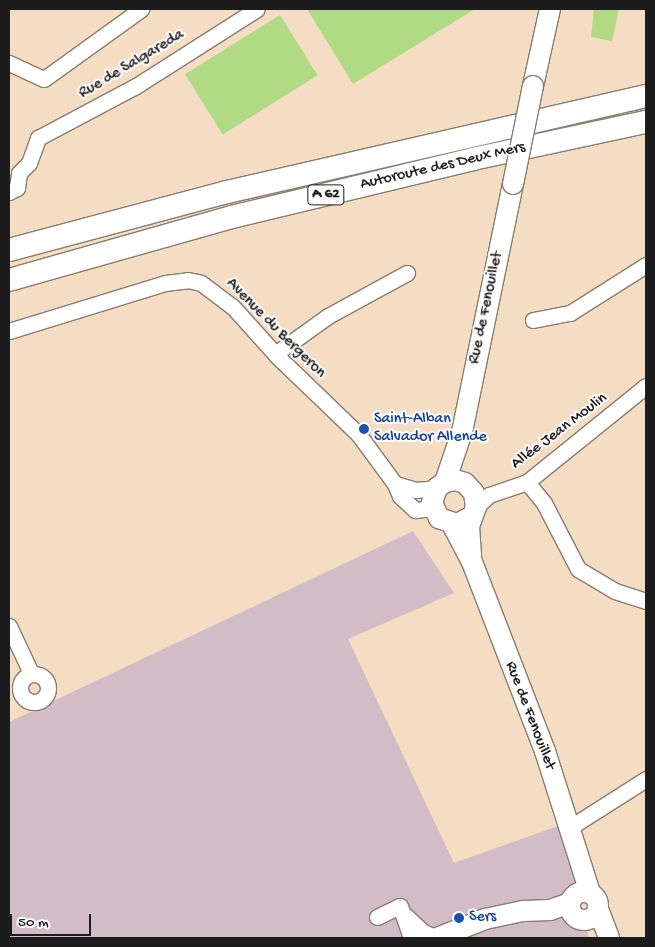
<!DOCTYPE html>
<html>
<head>
<meta charset="utf-8">
<style>
  body { margin:0 }
  #map { position:relative; width:655px; height:947px; overflow:hidden; background:#f5ddc3; font-family:"Gochi Hand",sans-serif }
  div>[style] { position:absolute }
  .industrial>* { inset:0; background:#d2bdc7 }
  .green>* { inset:0; background:#b1da85; transform-origin:0 0 }
  .roads { filter:drop-shadow(1px 0 #887c70) drop-shadow(-1px 0 #887c70) drop-shadow(0 1px #887c70) drop-shadow(0 -1px #887c70) }
  .minor>* { height:15px; margin:-7.5px; padding:0 7.5px; transform-origin:7.5px; border-radius:7.5px; background:#fff }
  .minor>.ring { margin:-7.5px; padding:0; box-sizing:content-box; background:none; border:15px solid #fff; border-radius:50% }
  .major>* { height:20px; margin:-10px; padding:0 10px; transform-origin:10px; border-radius:10px; background:#fff }
  .major>.ring { margin:-10px; padding:0; box-sizing:content-box; background:none; border:20px solid #fff; border-radius:50% }
  .highway>* { height:22px; margin:-11px; padding:0 11px; transform-origin:11px; border-radius:11px; background:#fff }
  .bridges { filter:drop-shadow(1px 0 #887c70) drop-shadow(-1px 0 #887c70) drop-shadow(0 1px #887c70) drop-shadow(0 -1px #887c70) }
  .major-bridge>* { height:20px; margin:-10px; padding:0 10px; transform-origin:10px; border-radius:10px; background:#fff }
  .dots>* { width:14px; height:14px; translate:-50% -50%; box-sizing:border-box; border:2px solid #fff; border-radius:50% }
  span { translate:-50% -50%; white-space:nowrap; text-align:center; line-height:1.15; -webkit-text-stroke:4px #fff; paint-order:stroke }
  .shield-label span { padding:1px 4px; background:#fff; border:1px solid; border-radius:4px; -webkit-text-stroke-width:0 }
  .shield-label { font-size:15px; color:#1c1c1c; font-weight:700 }
  .street-label { font-size:16px; color:#1c1c1c }
  .transit-label { font-size:16px; color:#164399 }
  .left { translate:0 -50%; text-align:left }
  .frame { position:absolute; inset:0; border:10px solid #1c1c1c; pointer-events:none }
  .scale { position:absolute; left:10px; top:914px; width:81px; height:22px; box-sizing:border-box; border:2px solid #1c1c1c; border-top:0; padding-left:6px; font-size:15px; line-height:18px; white-space:nowrap; color:#1c1c1c; -webkit-text-stroke:4px #fff; paint-order:stroke }
</style>
</head>
<body>
<div id="map">
  <div class="industrial">
    <i style="clip-path:polygon(413px 531px,454px 593px,348px 639px,454px 863px,561px 825px,589px 938px,9px 938px,9px 722px)"></i>
  </div>
  <div class="green">
    <i style="clip-path:polygon(307px 9px,475px 9px,353px 84px)"></i>
    <i style="clip-path:polygon(594px 9px,619px 9px,612px 41px,591px 37px)"></i>
    <i style="left:280px;top:15px;width:71px;height:112px;rotate:58deg"></i>
  </div>
  <div class="roads">
    <div class="minor">
      <i style="left:9px;top:63px;width:38px;rotate:25deg"></i>
      <i style="left:44px;top:79px;width:120px;rotate:-35.8deg"></i>
      <i style="left:19px;top:173px;width:14px;rotate:-45deg"></i>
      <i style="left:29px;top:163px;width:27px;rotate:-70deg"></i>
      <i style="left:38px;top:138px;width:111px;rotate:-28deg"></i>
      <i style="left:136px;top:86px;width:143px;rotate:-32.5deg"></i>
      <i style="left:9px;top:192px;width:9px;rotate:-27deg"></i>
      <i style="left:17px;top:188px;width:15px;rotate:-82deg"></i>
      <i style="left:533px;top:320px;width:38px;rotate:-11deg"></i>
      <i style="left:570px;top:313px;width:90px;rotate:-32.3deg"></i>
      <i style="left:9px;top:331px;width:163px;rotate:-17.1deg"></i>
      <i style="left:165px;top:283px;width:23px;rotate:-7deg"></i>
      <i style="left:188px;top:280px;width:13px;rotate:13deg"></i>
      <i style="left:201px;top:283px;width:39px;rotate:37deg"></i>
      <i style="left:232px;top:306px;width:69px;rotate:48deg"></i>
      <i style="left:278px;top:357px;width:112px;rotate:43.9deg"></i>
      <i style="left:359px;top:435px;width:61px;rotate:53.7deg"></i>
      <i style="left:395px;top:484px;width:13px;rotate:67deg"></i>
      <i style="left:400px;top:496px;width:21px;rotate:43deg"></i>
      <i style="left:415px;top:510px;width:18px;rotate:-6deg"></i>
      <i style="left:275px;top:354px;width:65px;rotate:-35.6deg"></i>
      <i style="left:328px;top:316px;width:90px;rotate:-28.6deg"></i>
      <i style="left:527px;top:482px;width:27px;rotate:51deg"></i>
      <i style="left:544px;top:503px;width:74px;rotate:62.7deg"></i>
      <i style="left:578px;top:569px;width:43px;rotate:30.7deg"></i>
      <i style="left:615px;top:591px;width:33px;rotate:18deg"></i>
      <i style="left:395px;top:484px;width:22px;rotate:16deg"></i>
      <i style="left:416px;top:490px;width:21px;rotate:-5deg"></i>
      <i style="left:476px;top:507px;width:18px;rotate:-43deg"></i>
      <i style="left:489px;top:495px;width:40px;rotate:-18.9deg"></i>
      <i style="left:527px;top:482px;width:153px;rotate:-38.9deg"></i>
      <i style="left:9px;top:626px;width:52px;rotate:64.9deg"></i>
      <i class="ring" style="left:20px;top:674px;width:13px;height:13px"></i>
      <i style="left:569px;top:828px;width:91px;rotate:-32.5deg"></i>
      <i style="left:406px;top:916px;width:23px;rotate:43deg"></i>
      <i style="left:423px;top:932px;width:15px;rotate:23deg"></i>
      <i style="left:377px;top:917px;width:25px;rotate:-26deg"></i>
      <i style="left:400px;top:906px;width:34px;rotate:71deg"></i>
    </div>
    <div class="major">
      <i style="left:533px;top:86px;width:79px;rotate:-77.6deg"></i>
      <i style="left:445px;top:482px;width:53px;rotate:-71.2deg"></i>
      <i style="left:462px;top:432px;width:253px;rotate:-78.4deg"></i>
      <i style="left:471px;top:517px;width:16px;rotate:153deg"></i>
      <i style="left:457px;top:524px;width:19px;rotate:-162deg"></i>
      <i style="left:439px;top:518px;width:17px;rotate:-115deg"></i>
      <i style="left:432px;top:503px;width:16px;rotate:-72deg"></i>
      <i style="left:437px;top:488px;width:10px;rotate:-37deg"></i>
      <i style="left:445px;top:482px;width:10px;rotate:-11deg"></i>
      <i style="left:455px;top:480px;width:10px;rotate:17deg"></i>
      <i style="left:465px;top:483px;width:13px;rotate:48deg"></i>
      <i style="left:474px;top:493px;width:14px;rotate:82deg"></i>
      <i style="left:476px;top:507px;width:20px;rotate:110deg"></i>
      <i style="left:469px;top:526px;width:31px;rotate:86deg"></i>
      <i style="left:452px;top:524px;width:43px;rotate:62.2deg"></i>
      <i style="left:472px;top:562px;width:203px;rotate:68.9deg"></i>
      <i style="left:545px;top:751px;width:149px;rotate:72.4deg"></i>
      <i class="ring" style="left:570px;top:892px;width:8px;height:8px"></i>
      <i style="left:598px;top:909px;width:31px;rotate:69deg"></i>
      <i style="left:437px;top:938px;width:52px;rotate:-21.6deg"></i>
      <i style="left:485px;top:919px;width:40px;rotate:-12deg"></i>
      <i style="left:524px;top:911px;width:26px;rotate:-2deg"></i>
      <i style="left:550px;top:910px;width:21px;rotate:-19deg"></i>
    </div>
    <div class="highway">
      <i style="left:9px;top:250px;width:226px;rotate:-14.9deg"></i>
      <i style="left:227px;top:192px;width:430px;rotate:-12.9deg"></i>
      <i style="left:9px;top:280px;width:232px;rotate:-15.8deg"></i>
      <i style="left:232px;top:217px;width:248px;rotate:-13.5deg"></i>
      <i style="left:473px;top:159px;width:177px;rotate:-12.1deg"></i>
    </div>
  </div>
  <div class="bridges">
    <div class="major-bridge">
      <i style="left:513px;top:184px;width:100px;rotate:-78.5deg"></i>
    </div>
  </div>
  <div class="dots">
    <i style="left:364px;top:429px;background:#1a4fb4"></i>
    <i style="left:459px;top:918px;background:#1a4fb4"></i>
  </div>
  <div class="shield-label">
    <span style="left:326px;top:195px">A 62</span>
  </div>
  <div class="street-label">
    <span style="left:132px;top:65px;rotate:-31deg">Rue de Salgareda</span>
    <span style="left:443px;top:167px;rotate:-13deg">Autoroute des Deux Mers</span>
    <span style="left:487px;top:308px;rotate:-78deg">Rue de Fenouillet</span>
    <span style="left:275px;top:329px;rotate:45deg">Avenue du Bergeron</span>
    <span style="left:560px;top:432px;rotate:-37deg">Allée Jean Moulin</span>
    <span style="left:529px;top:716px;rotate:69deg">Rue de Fenouillet</span>
  </div>
  <div class="transit-label">
    <span class="left" style="left:374px;top:429px">Saint-Alban<br>Salvador Allende</span>
    <span class="left" style="left:469px;top:918px">Sers</span>
  </div>
  <div class="frame"></div>
  <div class="scale">50 m</div>
</div>
</body>
</html>
